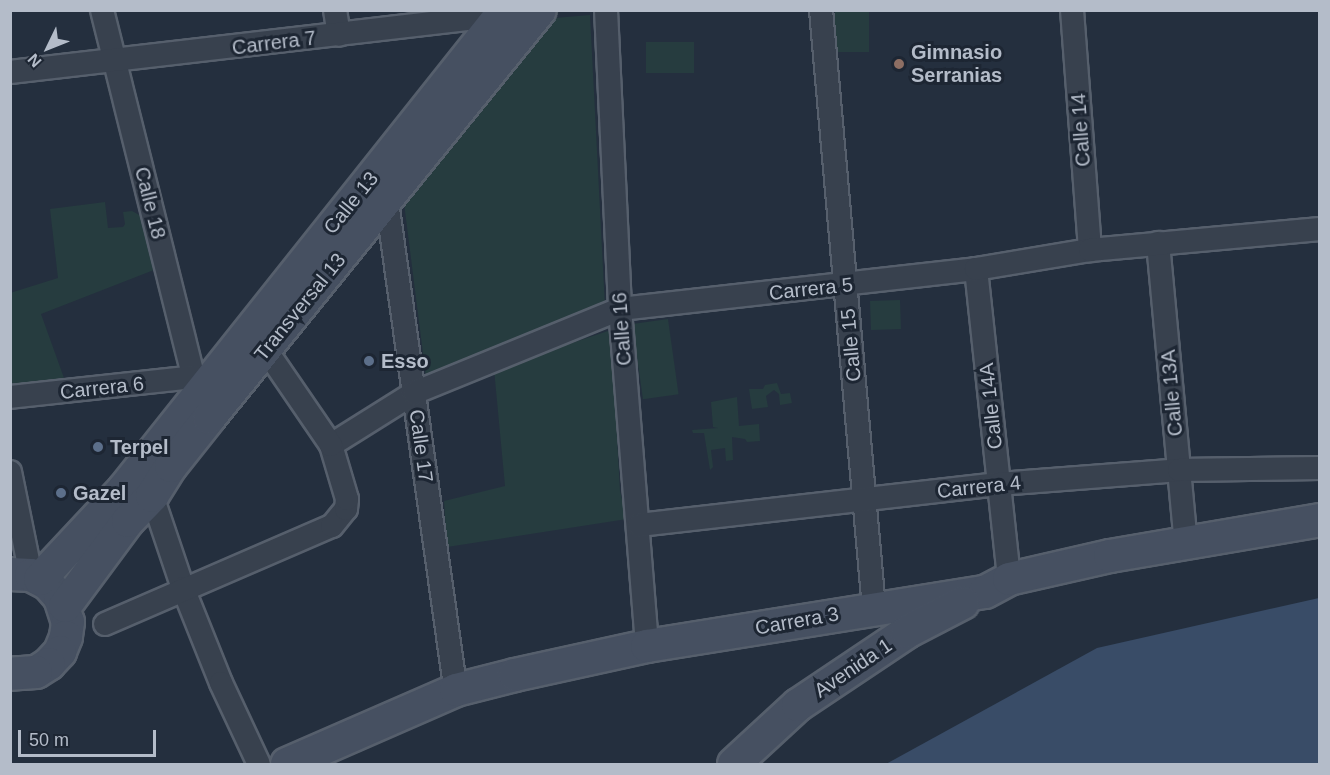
<!DOCTYPE html>
<html>
<head>
<meta charset="utf-8">
<style>
  body { margin:0 }
  #map { position:relative; width:1330px; height:775px; overflow:hidden; background:#242f3e; font-family:Arial,sans-serif }
  div>[style] { position:absolute }
  .green>* { inset:0; background:#263c3f; transform-origin:0 0 }
  .water>* { inset:0; background:#394c67 }
  .roads { filter:drop-shadow(2px 0 #565f6c) drop-shadow(-2px 0 #565f6c) drop-shadow(0 2px #565f6c) drop-shadow(0 -2px #565f6c) }
  .street>* { height:22px; margin:-11px; padding:0 11px; transform-origin:11px; border-radius:11px; background:#38414e }
  .secondary>* { height:32px; margin:-16px; padding:0 16px; transform-origin:16px; border-radius:16px; background:#465061 }
  .dots>* { width:16px; height:16px; translate:-50% -50%; box-sizing:border-box; border:3px solid #1d2633; border-radius:50% }
  span { translate:-50% -50%; white-space:nowrap; text-align:center; line-height:1.15; -webkit-text-stroke:6px #1d2633; paint-order:stroke }
  .street-label { font-size:20px; color:#b4bcc9 }
  .poi-label { font-size:20px; color:#b4bcc9; font-weight:700 }
  .left { translate:0 -50%; text-align:left }
  .frame { position:absolute; inset:0; border:12px solid #b4bcc9; pointer-events:none }
  .north { position:absolute; left:18px; top:18px; width:60px; height:60px; -webkit-text-stroke:4px #1d2633; paint-order:stroke; rotate:227deg; font-size:16px; font-weight:700; line-height:24px; text-align:center; color:#b4bcc9 }
  .north::after { content:''; display:block; margin:auto; width:21px; height:27px; background:#b4bcc9; clip-path:polygon(50% 0,100% 100%,50% 72%,0 100%) }
  .scale { position:absolute; left:18px; top:730px; width:138px; height:27px; box-sizing:border-box; border:3px solid #b4bcc9; border-top:0; padding-left:8px; font-size:18px; line-height:21px; white-space:nowrap; color:#b4bcc9; -webkit-text-stroke:4px #1d2633; paint-order:stroke }
</style>
</head>
<body>
<div id="map">
  <div class="green">
    <i style="left:835px;top:11px;width:34px;height:41px"></i>
    <i style="clip-path:polygon(590px 15px,605px 307px,517px 339px,426px 377px,404px 203px,554px 18px)"></i>
    <i style="left:694px;top:42px;width:31px;height:48px;rotate:90deg"></i>
    <i style="clip-path:polygon(105px 202px,108px 228px,123px 227px,125px 224px,123px 212px,132px 211px,143px 217px,159px 268px,41px 314px,64px 378px,11px 385px,10px 293px,58px 278px,50px 209px)"></i>
    <i style="left:900px;top:300px;width:29px;height:30px;rotate:88deg"></i>
    <i style="left:668px;top:319px;width:76px;height:36px;rotate:82deg"></i>
    <i style="clip-path:polygon(611px 330px,620px 491px,627px 519px,447px 547px,444px 501px,505px 486px,494px 369px)"></i>
    <i style="clip-path:polygon(777px 383px,781px 394px,790px 393px,792px 403px,780px 405px,779px 394px,774px 390px,766px 396px,768px 407px,752px 409px,749px 389px,763px 389px,765px 385px)"></i>
    <i style="clip-path:polygon(737px 397px,739px 426px,759px 424px,760px 441px,747px 442px,745px 439px,732px 437px,733px 460px,726px 461px,725px 448px,711px 450px,713px 467px,710px 470px,704px 433px,693px 433px,692px 430px,718px 428px,713px 427px,711px 402px)"></i>
  </div>
  <div class="water">
    <i style="clip-path:polygon(1319px 598px,1319px 764px,886px 764px,1097px 648px)"></i>
  </div>
  <div class="roads">
    <div class="street">
      <i style="left:102px;top:10px;width:398px;rotate:76deg"></i>
      <i style="left:335px;top:10px;width:25px;rotate:81deg"></i>
      <i style="left:606px;top:10px;width:299px;rotate:87.3deg"></i>
      <i style="left:620px;top:309px;width:338px;rotate:85.4deg"></i>
      <i style="left:821px;top:10px;width:600px;rotate:84.94deg"></i>
      <i style="left:1072px;top:10px;width:241px;rotate:85.7deg"></i>
      <i style="left:10px;top:72px;width:503px;rotate:-6.62deg"></i>
      <i style="left:387px;top:202px;width:493px;rotate:82deg"></i>
      <i style="left:1158px;top:243px;width:302px;rotate:84.7deg"></i>
      <i style="left:976px;top:269px;width:312px;rotate:83.9deg"></i>
      <i style="left:10px;top:397px;width:185px;rotate:-6.2deg"></i>
      <i style="left:331px;top:445px;width:98px;rotate:-32.1deg"></i>
      <i style="left:414px;top:393px;width:222px;rotate:-22.2deg"></i>
      <i style="left:620px;top:309px;width:358px;rotate:-6.4deg"></i>
      <i style="left:976px;top:269px;width:116px;rotate:-9.5deg"></i>
      <i style="left:1090px;top:250px;width:231px;rotate:-5.2deg"></i>
      <i style="left:10px;top:472px;width:105px;rotate:78.5deg"></i>
      <i style="left:152px;top:496px;width:97px;rotate:71.4deg"></i>
      <i style="left:183px;top:588px;width:102px;rotate:68.2deg"></i>
      <i style="left:221px;top:683px;width:89px;rotate:64.9deg"></i>
      <i style="left:639px;top:525px;width:362px;rotate:-6.5deg"></i>
      <i style="left:999px;top:484px;width:181px;rotate:-4.4deg"></i>
      <i style="left:1179px;top:470px;width:141px;rotate:-0.8deg"></i>
      <i style="left:105px;top:624px;width:247px;rotate:-23.4deg"></i>
      <i style="left:332px;top:526px;width:22px;rotate:-51deg"></i>
      <i style="left:346px;top:509px;width:10px;rotate:-84deg"></i>
      <i style="left:347px;top:499px;width:56px;rotate:-106.5deg"></i>
      <i style="left:331px;top:445px;width:115px;rotate:-124.4deg"></i>
    </div>
    <div class="secondary">
      <i style="left:10px;top:574px;width:21px;rotate:3deg"></i>
      <i style="left:31px;top:575px;width:19px;rotate:28deg"></i>
      <i style="left:48px;top:584px;width:18px;rotate:49deg"></i>
      <i style="left:60px;top:598px;width:25px;rotate:72deg"></i>
      <i style="left:68px;top:622px;width:15px;rotate:98deg"></i>
      <i style="left:66px;top:637px;width:16px;rotate:112deg"></i>
      <i style="left:60px;top:652px;width:16px;rotate:133deg"></i>
      <i style="left:49px;top:664px;width:15px;rotate:148deg"></i>
      <i style="left:36px;top:672px;width:26px;rotate:176deg"></i>
      <i style="left:40px;top:579px;width:123px;rotate:-47deg"></i>
      <i style="left:124px;top:489px;width:612px;rotate:-51.5deg"></i>
      <i style="left:65px;top:606px;width:106px;rotate:-53.5deg"></i>
      <i style="left:128px;top:521px;width:35px;rotate:-46deg"></i>
      <i style="left:152px;top:496px;width:36px;rotate:-58deg"></i>
      <i style="left:171px;top:466px;width:61px;rotate:-51.6deg"></i>
      <i style="left:209px;top:418px;width:525px;rotate:-50.95deg"></i>
      <i style="left:287px;top:764px;width:184px;rotate:-23.6deg"></i>
      <i style="left:456px;top:690px;width:61px;rotate:-14.3deg"></i>
      <i style="left:515px;top:675px;width:135px;rotate:-12.4deg"></i>
      <i style="left:647px;top:646px;width:342px;rotate:-9.1deg"></i>
      <i style="left:985px;top:592px;width:27px;rotate:-28deg"></i>
      <i style="left:1009px;top:579px;width:104px;rotate:-12.8deg"></i>
      <i style="left:1110px;top:556px;width:213px;rotate:-9.7deg"></i>
      <i style="left:734px;top:764px;width:87px;rotate:-42.7deg"></i>
      <i style="left:798px;top:705px;width:131px;rotate:-33.8deg"></i>
      <i style="left:907px;top:632px;width:63px;rotate:-27.4deg"></i>
    </div>
  </div>
  <div class="dots">
    <i style="left:899px;top:64px;background:#8d6e63"></i>
    <i style="left:369px;top:361px;background:#5c6f8a"></i>
    <i style="left:98px;top:447px;background:#5c6f8a"></i>
    <i style="left:61px;top:493px;background:#5c6f8a"></i>
  </div>
  <div class="street-label">
    <span style="left:274px;top:43px;rotate:-7deg">Carrera 7</span>
    <span style="left:1081px;top:130px;rotate:-94deg">Calle 14</span>
    <span style="left:150px;top:203px;rotate:76deg">Calle 18</span>
    <span style="left:351px;top:203px;rotate:-51deg">Calle 13</span>
    <span style="left:811px;top:289px;rotate:-6deg">Carrera 5</span>
    <span style="left:300px;top:307px;rotate:-51deg">Transversal 13</span>
    <span style="left:622px;top:329px;rotate:-94deg">Calle 16</span>
    <span style="left:851px;top:345px;rotate:-95deg">Calle 15</span>
    <span style="left:102px;top:388px;rotate:-6deg">Carrera 6</span>
    <span style="left:1172px;top:393px;rotate:-95deg">Calle 13A</span>
    <span style="left:991px;top:406px;rotate:-96deg">Calle 14A</span>
    <span style="left:421px;top:446px;rotate:82deg">Calle 17</span>
    <span style="left:979px;top:487px;rotate:-6deg">Carrera 4</span>
    <span style="left:797px;top:621px;rotate:-10deg">Carrera 3</span>
    <span style="left:853px;top:668px;rotate:-34deg">Avenida 1</span>
  </div>
  <div class="poi-label">
    <span class="left" style="left:911px;top:64px">Gimnasio<br>Serranias</span>
    <span class="left" style="left:381px;top:361px">Esso</span>
    <span class="left" style="left:110px;top:447px">Terpel</span>
    <span class="left" style="left:73px;top:493px">Gazel</span>
  </div>
  <div class="frame"></div>
  <div class="north">N</div>
  <div class="scale">50 m</div>
</div>
</body>
</html>
